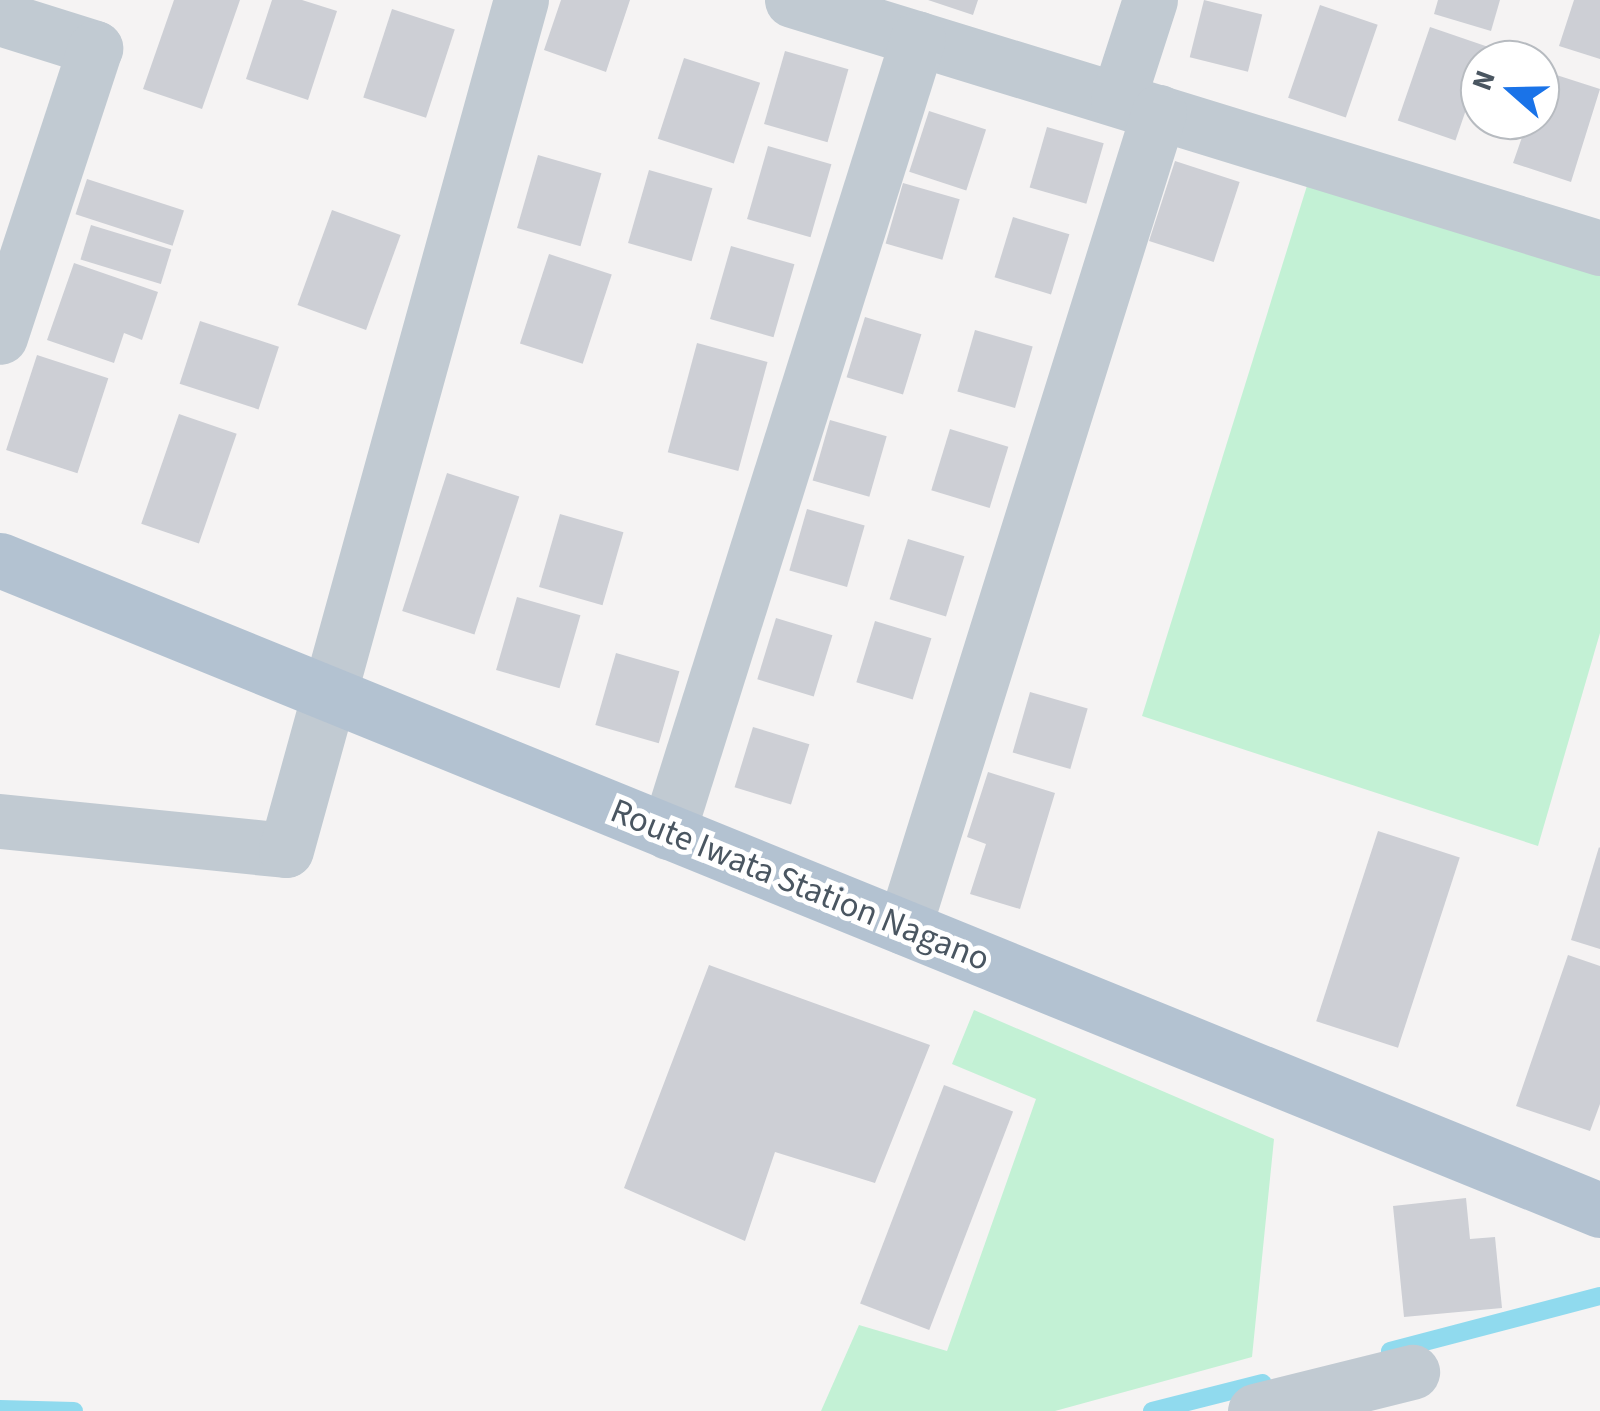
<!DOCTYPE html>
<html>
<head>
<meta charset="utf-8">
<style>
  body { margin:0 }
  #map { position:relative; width:1600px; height:1411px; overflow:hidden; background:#f5f3f3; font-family:"Source Sans 3",sans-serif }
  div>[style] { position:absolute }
  .green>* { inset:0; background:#c3f1d5 }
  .stream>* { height:18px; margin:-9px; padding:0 9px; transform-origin:9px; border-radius:9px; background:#90daee }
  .building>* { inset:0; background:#cdcfd5; transform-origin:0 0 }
  .minor>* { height:55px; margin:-27.5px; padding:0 27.5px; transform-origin:27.5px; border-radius:27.5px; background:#c1cad2 }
  .major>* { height:55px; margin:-27.5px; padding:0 27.5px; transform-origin:27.5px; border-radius:27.5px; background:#b3c2d1 }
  span { translate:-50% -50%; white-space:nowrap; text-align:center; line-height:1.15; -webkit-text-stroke:10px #fff; paint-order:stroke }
  .street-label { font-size:35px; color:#4a5661 }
  .north { position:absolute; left:1460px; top:40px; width:100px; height:100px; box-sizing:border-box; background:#fff; border:2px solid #b7bbc0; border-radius:50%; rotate:290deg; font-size:28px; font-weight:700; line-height:40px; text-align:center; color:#4a5661 }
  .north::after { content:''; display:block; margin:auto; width:35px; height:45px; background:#1a73e8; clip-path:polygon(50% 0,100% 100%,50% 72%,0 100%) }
</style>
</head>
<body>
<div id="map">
  <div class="green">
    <i style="clip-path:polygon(1315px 160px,1600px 248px,1600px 633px,1538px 846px,1142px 716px)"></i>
    <i style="clip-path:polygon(974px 1010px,1274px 1139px,1252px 1357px,1055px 1411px,821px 1411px,859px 1325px,947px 1351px,1036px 1099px,952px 1064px)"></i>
  </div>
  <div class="stream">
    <i style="left:1390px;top:1351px;width:217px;rotate:-14.7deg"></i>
    <i style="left:0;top:1409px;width:74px;rotate:1.5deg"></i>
    <i style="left:1152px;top:1411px;width:114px;rotate:-14.2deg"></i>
  </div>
  <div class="building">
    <i style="clip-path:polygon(174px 0,240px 0,202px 109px,143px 89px)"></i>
    <i style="clip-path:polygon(272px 0,302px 0,337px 11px,308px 100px,246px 79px)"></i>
    <i style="clip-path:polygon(561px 0,630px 0,606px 72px,544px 50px)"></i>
    <i style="clip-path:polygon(928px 0,978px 0,973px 15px)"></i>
    <i style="left:1204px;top:0;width:60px;height:59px;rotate:14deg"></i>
    <i style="clip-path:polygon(1438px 0,1500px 0,1491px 31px,1434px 14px)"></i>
    <i style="clip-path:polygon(1574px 0,1600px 0,1600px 59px,1559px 46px)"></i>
    <i style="left:1320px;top:5px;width:61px;height:98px;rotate:19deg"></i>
    <i style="left:392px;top:9px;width:66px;height:93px;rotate:18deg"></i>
    <i style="left:1430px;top:27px;width:61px;height:99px;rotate:19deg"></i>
    <i style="left:785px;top:51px;width:66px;height:76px;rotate:16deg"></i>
    <i style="left:684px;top:58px;width:80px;height:85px;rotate:18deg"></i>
    <i style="clip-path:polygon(1544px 71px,1600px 89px,1571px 182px,1513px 163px,1528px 120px,1540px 120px)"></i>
    <i style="left:929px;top:111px;width:60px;height:64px;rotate:18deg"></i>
    <i style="left:1047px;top:127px;width:59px;height:63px;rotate:16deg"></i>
    <i style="left:768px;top:146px;width:66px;height:76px;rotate:16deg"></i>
    <i style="left:538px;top:155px;width:66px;height:76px;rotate:16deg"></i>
    <i style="left:1175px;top:161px;width:68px;height:84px;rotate:18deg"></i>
    <i style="left:649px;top:170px;width:66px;height:76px;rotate:16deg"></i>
    <i style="left:87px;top:179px;width:102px;height:37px;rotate:18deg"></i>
    <i style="left:903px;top:183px;width:59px;height:63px;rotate:16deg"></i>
    <i style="left:332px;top:210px;width:73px;height:101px;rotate:20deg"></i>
    <i style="left:1013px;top:217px;width:59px;height:63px;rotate:17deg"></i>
    <i style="left:91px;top:225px;width:84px;height:36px;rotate:17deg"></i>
    <i style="left:731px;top:246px;width:66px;height:76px;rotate:16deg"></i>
    <i style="left:549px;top:254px;width:66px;height:94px;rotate:18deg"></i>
    <i style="clip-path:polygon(74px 263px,158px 292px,142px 340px,124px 333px,114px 363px,47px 340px)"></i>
    <i style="left:865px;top:317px;width:59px;height:63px;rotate:17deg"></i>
    <i style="left:200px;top:321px;width:83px;height:66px;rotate:18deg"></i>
    <i style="left:975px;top:330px;width:60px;height:64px;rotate:16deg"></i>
    <i style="left:697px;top:343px;width:73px;height:113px;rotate:15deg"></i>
    <i style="left:37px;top:355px;width:75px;height:100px;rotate:18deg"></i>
    <i style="left:179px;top:414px;width:61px;height:116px;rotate:19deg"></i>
    <i style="left:830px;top:420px;width:59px;height:63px;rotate:16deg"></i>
    <i style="left:950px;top:429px;width:61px;height:64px;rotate:17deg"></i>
    <i style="left:447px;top:473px;width:76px;height:145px;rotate:18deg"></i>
    <i style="left:807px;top:509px;width:60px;height:64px;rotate:16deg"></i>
    <i style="left:560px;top:514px;width:66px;height:76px;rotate:16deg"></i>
    <i style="left:908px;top:539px;width:59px;height:63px;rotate:17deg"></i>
    <i style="left:517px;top:597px;width:66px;height:76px;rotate:16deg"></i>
    <i style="left:776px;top:618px;width:59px;height:64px;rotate:17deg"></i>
    <i style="left:875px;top:621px;width:59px;height:64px;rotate:17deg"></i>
    <i style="left:616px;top:653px;width:66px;height:75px;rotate:16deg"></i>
    <i style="left:1030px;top:692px;width:60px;height:63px;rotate:16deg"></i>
    <i style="left:753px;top:727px;width:59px;height:63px;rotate:17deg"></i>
    <i style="clip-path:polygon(988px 772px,1055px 793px,1020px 909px,970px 894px,986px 844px,967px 837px)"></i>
    <i style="left:1378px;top:831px;width:86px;height:200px;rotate:18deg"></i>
    <i style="clip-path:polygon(1599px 847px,1600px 848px,1600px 949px,1571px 940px)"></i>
    <i style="clip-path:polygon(1568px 955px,1600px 966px,1600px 1104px,1590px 1131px,1516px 1106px)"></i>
    <i style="clip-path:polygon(709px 965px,930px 1045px,875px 1183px,775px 1152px,745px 1241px,624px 1188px)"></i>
    <i style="left:944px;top:1085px;width:74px;height:234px;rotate:21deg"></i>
    <i style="clip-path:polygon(1466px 1198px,1470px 1239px,1495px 1237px,1502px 1308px,1404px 1317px,1393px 1206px)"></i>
  </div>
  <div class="minor">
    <i style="left:792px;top:0;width:845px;rotate:17.06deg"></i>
    <i style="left:0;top:18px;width:100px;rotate:17.5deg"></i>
    <i style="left:95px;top:48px;width:304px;rotate:108.2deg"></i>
    <i style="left:1118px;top:99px;width:104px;rotate:-72.1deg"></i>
    <i style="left:0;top:821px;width:287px;rotate:5.8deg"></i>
    <i style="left:286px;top:850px;width:882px;rotate:-74.55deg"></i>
    <i style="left:668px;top:832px;width:832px;rotate:-72.52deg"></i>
    <i style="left:904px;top:927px;width:854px;rotate:-72.63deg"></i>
    <i style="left:1255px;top:1411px;width:162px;rotate:-14deg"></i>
  </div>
  <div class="major">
    <i style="left:0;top:560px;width:1727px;rotate:22.11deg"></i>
  </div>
  <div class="street-label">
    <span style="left:800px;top:885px;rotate:22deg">Route Iwata Station Nagano</span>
  </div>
  <div class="north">N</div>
</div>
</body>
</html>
